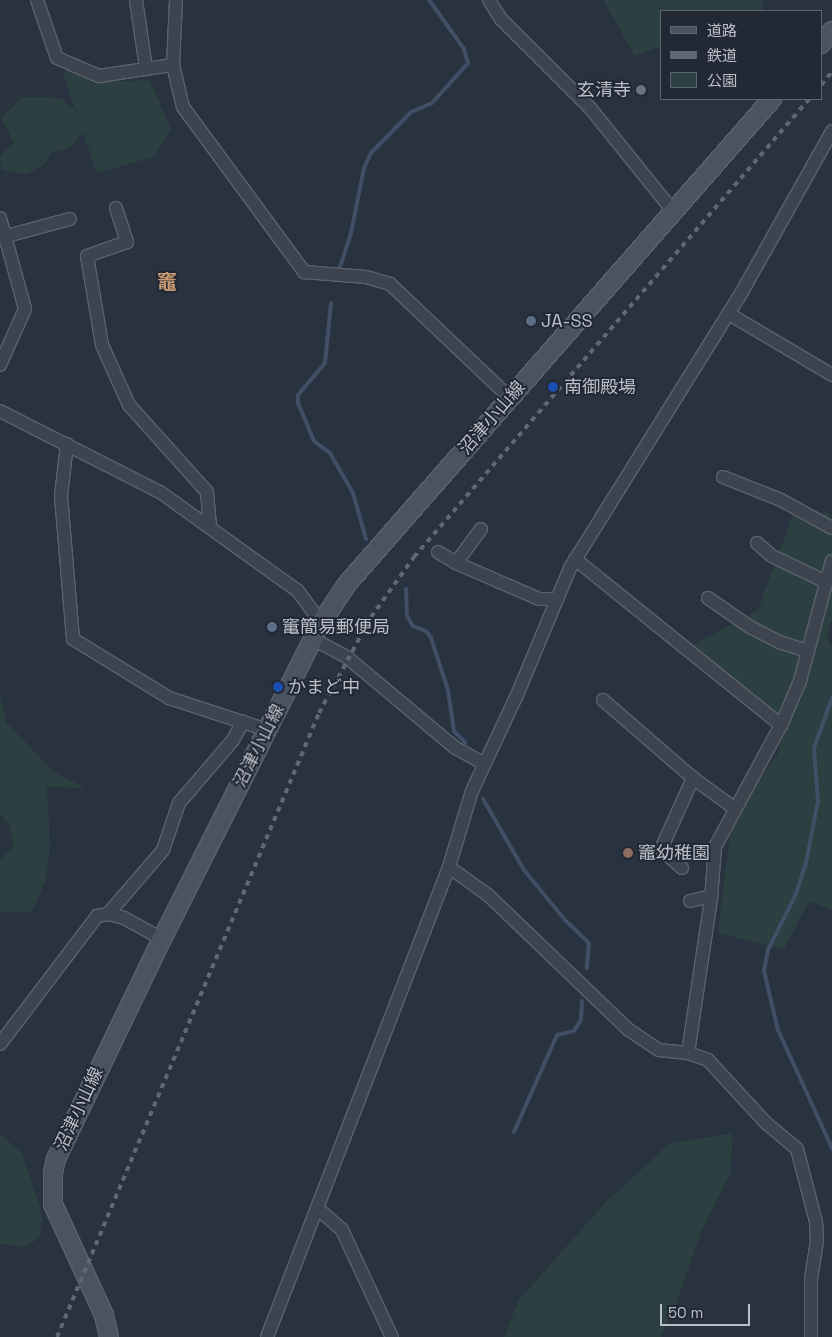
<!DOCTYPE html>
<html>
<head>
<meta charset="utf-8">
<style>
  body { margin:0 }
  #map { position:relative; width:832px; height:1337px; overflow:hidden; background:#29323f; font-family:"Space Grotesk","Noto Sans JP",sans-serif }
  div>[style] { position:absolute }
  .green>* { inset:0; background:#2c3f41 }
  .stream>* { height:4px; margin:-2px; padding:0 2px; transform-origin:2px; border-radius:2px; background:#414f66 }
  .roads { filter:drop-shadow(1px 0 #5b626c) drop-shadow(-1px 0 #5b626c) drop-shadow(0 1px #5b626c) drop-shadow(0 -1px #5b626c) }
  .street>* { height:12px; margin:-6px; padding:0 6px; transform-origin:6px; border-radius:6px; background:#3d444f }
  .secondary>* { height:18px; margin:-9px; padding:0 9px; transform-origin:9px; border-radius:9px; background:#4b5361 }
  .rail>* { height:4px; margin-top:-2px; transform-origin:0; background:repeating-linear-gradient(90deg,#606875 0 5px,transparent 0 10px) }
  .dots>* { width:14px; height:14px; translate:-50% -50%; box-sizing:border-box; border:2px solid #222934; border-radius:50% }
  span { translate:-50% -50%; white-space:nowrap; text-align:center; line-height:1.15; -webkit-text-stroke:4px #222934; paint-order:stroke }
  .poi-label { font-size:18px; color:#babfc9 }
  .right { translate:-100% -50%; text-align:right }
  .left { translate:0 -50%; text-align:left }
  .street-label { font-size:18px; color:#babfc9 }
  .quarter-label { font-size:20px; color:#ca9b73; font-weight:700 }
  .legend { position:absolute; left:660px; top:10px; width:162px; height:90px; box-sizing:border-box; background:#222934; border:1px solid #5f6570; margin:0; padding:6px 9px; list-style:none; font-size:15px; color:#babfc9 }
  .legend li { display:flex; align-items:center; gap:10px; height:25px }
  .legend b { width:25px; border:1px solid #5f6570 }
  .scale { position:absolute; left:660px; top:1304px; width:90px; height:22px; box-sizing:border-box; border:2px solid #babfc9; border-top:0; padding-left:6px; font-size:15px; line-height:18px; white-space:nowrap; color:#babfc9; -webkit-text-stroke:4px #222934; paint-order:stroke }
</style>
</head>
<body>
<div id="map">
  <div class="green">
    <i style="clip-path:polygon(603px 0,761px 0,764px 11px,661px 11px,661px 46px,635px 56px)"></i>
    <i style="clip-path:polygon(70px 68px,97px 82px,150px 80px,171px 130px,154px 157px,97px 173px,83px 133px,71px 147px,51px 153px,45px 164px,27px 174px,1px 170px,0 156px,14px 143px,1px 118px,23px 97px,61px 98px,76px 111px,63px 74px)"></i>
    <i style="clip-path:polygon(827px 512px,832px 520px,832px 619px,827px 639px,832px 647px,832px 910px,809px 902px,784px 949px,718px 933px,731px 823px,778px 753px,783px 722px,688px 648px,758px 610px,792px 517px)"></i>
    <i style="clip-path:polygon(0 691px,6px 722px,54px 772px,86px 788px,47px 787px,50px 846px,46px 879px,32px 912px,0 912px,0 860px,13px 846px,10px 827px,0 813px)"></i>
    <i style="clip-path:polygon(733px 1133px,730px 1174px,701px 1232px,677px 1302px,661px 1337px,504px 1337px,518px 1301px,605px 1203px,670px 1143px)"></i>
    <i style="clip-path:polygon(0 1134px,22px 1153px,42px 1214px,40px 1237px,26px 1247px,0 1244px)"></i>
  </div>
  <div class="stream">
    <i style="left:340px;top:267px;width:36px;rotate:-72deg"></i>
    <i style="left:351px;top:233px;width:66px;rotate:-78.7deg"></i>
    <i style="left:364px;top:168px;width:17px;rotate:-65deg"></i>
    <i style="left:371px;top:153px;width:57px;rotate:-45.7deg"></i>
    <i style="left:411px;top:112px;width:23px;rotate:-23deg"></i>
    <i style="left:432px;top:103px;width:54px;rotate:-48deg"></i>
    <i style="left:468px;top:63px;width:15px;rotate:-106deg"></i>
    <i style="left:464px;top:49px;width:60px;rotate:-125.5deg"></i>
    <i style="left:331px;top:303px;width:60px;rotate:95.7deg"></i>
    <i style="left:325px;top:363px;width:42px;rotate:130.2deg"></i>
    <i style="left:298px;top:395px;width:8px;rotate:90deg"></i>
    <i style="left:298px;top:403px;width:41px;rotate:67.2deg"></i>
    <i style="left:314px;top:441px;width:20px;rotate:37deg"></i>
    <i style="left:330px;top:453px;width:46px;rotate:60.1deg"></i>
    <i style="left:353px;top:493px;width:48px;rotate:74.2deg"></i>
    <i style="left:406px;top:589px;width:27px;rotate:88deg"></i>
    <i style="left:407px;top:616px;width:12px;rotate:59deg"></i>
    <i style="left:413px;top:626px;width:14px;rotate:21deg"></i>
    <i style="left:426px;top:631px;width:9px;rotate:54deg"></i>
    <i style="left:431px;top:638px;width:55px;rotate:71.9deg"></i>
    <i style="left:448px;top:690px;width:41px;rotate:81.7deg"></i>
    <i style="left:454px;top:731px;width:16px;rotate:45deg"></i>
    <i style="left:832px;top:698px;width:53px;rotate:109.8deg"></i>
    <i style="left:814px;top:748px;width:53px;rotate:85.7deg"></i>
    <i style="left:818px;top:801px;width:63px;rotate:101deg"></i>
    <i style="left:806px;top:863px;width:33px;rotate:108deg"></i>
    <i style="left:796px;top:894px;width:63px;rotate:116.6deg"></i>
    <i style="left:768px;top:950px;width:21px;rotate:101deg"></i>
    <i style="left:764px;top:971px;width:61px;rotate:76.7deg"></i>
    <i style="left:778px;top:1030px;width:130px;rotate:65.4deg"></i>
    <i style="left:483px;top:799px;width:82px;rotate:60deg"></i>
    <i style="left:524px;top:870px;width:65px;rotate:50.6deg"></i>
    <i style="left:565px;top:920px;width:33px;rotate:44deg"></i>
    <i style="left:589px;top:943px;width:25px;rotate:95deg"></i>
    <i style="left:514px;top:1132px;width:106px;rotate:-66.1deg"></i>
    <i style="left:557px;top:1035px;width:17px;rotate:-13deg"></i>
    <i style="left:574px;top:1031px;width:13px;rotate:-58deg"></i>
    <i style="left:581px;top:1020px;width:19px;rotate:-87deg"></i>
  </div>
  <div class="roads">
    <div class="street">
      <i style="left:37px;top:0;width:61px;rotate:71deg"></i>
      <i style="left:57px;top:58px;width:46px;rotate:23.2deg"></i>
      <i style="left:99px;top:76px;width:75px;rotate:-8.5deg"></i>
      <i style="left:136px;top:0;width:69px;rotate:81.6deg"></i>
      <i style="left:176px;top:0;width:65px;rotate:92.6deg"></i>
      <i style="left:173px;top:65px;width:43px;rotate:76.6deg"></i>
      <i style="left:183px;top:107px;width:205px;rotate:53.7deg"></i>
      <i style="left:304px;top:272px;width:62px;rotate:4.6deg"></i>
      <i style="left:366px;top:277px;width:25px;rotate:16deg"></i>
      <i style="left:390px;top:284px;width:166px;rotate:43.5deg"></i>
      <i style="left:489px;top:0;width:22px;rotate:58deg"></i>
      <i style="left:501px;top:19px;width:126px;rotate:45deg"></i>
      <i style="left:590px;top:108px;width:132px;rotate:51.1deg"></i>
      <i style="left:116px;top:208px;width:36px;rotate:72deg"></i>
      <i style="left:127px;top:242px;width:42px;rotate:160.7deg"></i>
      <i style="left:87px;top:256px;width:90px;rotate:80.4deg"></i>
      <i style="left:102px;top:345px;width:66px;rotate:65.8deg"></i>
      <i style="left:129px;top:405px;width:117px;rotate:48.1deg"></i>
      <i style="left:207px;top:492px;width:35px;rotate:85deg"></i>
      <i style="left:0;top:218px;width:94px;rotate:74.6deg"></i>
      <i style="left:25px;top:309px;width:61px;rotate:114.1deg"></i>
      <i style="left:7px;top:236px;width:65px;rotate:-15.1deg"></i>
      <i style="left:729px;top:314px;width:120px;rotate:30.6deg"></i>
      <i style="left:0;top:411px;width:179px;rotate:26.9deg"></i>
      <i style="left:160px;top:492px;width:170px;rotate:35.7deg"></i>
      <i style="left:298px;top:591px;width:39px;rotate:54deg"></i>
      <i style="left:67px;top:444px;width:52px;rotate:96.6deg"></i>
      <i style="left:61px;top:496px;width:144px;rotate:85.2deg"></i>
      <i style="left:73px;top:639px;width:113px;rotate:31.6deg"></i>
      <i style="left:169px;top:698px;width:103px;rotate:18.1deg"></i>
      <i style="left:723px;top:477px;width:62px;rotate:21.6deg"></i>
      <i style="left:781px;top:500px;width:58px;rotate:28.8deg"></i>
      <i style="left:757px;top:543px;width:20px;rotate:41deg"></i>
      <i style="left:772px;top:556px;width:60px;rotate:25.7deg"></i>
      <i style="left:438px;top:552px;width:21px;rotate:31deg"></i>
      <i style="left:456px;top:563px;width:90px;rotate:23.4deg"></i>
      <i style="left:539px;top:599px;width:18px"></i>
      <i style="left:575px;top:559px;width:265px;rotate:38.9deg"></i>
      <i style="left:456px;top:563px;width:42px;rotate:-53.7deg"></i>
      <i style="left:708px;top:598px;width:51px;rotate:34.6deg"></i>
      <i style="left:750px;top:627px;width:36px;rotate:27deg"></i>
      <i style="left:782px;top:643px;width:27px;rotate:17deg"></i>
      <i style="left:313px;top:639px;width:40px;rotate:28deg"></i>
      <i style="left:348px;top:658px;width:138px;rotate:40deg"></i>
      <i style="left:454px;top:747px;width:33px;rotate:29deg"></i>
      <i style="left:603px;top:700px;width:119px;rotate:40.9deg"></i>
      <i style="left:693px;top:778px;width:51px;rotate:36.2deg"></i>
      <i style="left:449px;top:867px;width:48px;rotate:35.7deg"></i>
      <i style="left:488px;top:895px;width:195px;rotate:43.8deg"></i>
      <i style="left:629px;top:1030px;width:36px;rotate:34deg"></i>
      <i style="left:659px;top:1050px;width:29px;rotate:6deg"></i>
      <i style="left:688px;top:1053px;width:21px;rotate:19deg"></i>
      <i style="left:708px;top:1060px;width:86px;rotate:47.4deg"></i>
      <i style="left:766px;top:1123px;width:40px;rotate:40deg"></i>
      <i style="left:797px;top:1149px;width:75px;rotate:75.4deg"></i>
      <i style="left:816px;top:1222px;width:19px;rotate:87deg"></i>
      <i style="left:817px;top:1241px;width:39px;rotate:99deg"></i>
      <i style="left:811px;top:1280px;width:57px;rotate:90deg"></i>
      <i style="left:682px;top:868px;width:28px;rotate:-138deg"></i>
      <i style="left:661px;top:849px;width:78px;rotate:-65.7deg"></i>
      <i style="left:690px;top:901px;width:22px;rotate:-13deg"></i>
      <i style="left:108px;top:914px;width:84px;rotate:-49.3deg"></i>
      <i style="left:163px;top:850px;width:50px;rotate:-71.2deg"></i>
      <i style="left:179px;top:803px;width:83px;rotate:-49.4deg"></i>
      <i style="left:233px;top:740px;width:21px;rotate:-62deg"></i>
      <i style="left:0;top:1044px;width:161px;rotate:-52.8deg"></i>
      <i style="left:97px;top:916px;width:11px;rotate:-10deg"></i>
      <i style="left:108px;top:914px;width:16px;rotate:14deg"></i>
      <i style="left:124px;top:918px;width:43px;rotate:28.9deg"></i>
      <i style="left:688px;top:1053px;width:156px;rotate:-81.5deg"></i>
      <i style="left:711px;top:899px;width:52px;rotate:-85.6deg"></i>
      <i style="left:715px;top:847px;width:143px;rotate:-61.6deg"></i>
      <i style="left:783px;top:721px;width:43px;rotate:-67deg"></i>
      <i style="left:800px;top:681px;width:124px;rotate:-75.1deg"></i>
      <i style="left:317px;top:1208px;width:33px;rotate:41deg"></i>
      <i style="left:342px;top:1230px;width:118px;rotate:65deg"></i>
      <i style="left:267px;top:1337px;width:504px;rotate:-68.83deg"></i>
      <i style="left:449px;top:867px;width:79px;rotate:-73.2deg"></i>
      <i style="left:472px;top:791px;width:106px;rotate:-64.9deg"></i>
      <i style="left:517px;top:695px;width:138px;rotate:-67.3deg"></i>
      <i style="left:570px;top:568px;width:319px;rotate:-58.1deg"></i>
      <i style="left:739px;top:297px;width:190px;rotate:-60.7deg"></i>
    </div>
    <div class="secondary">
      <i style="left:821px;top:44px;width:17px;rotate:-50deg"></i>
      <i style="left:109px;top:1337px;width:23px;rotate:-103deg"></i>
      <i style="left:104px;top:1315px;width:122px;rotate:-114.7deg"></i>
      <i style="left:53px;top:1204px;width:31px;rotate:-90deg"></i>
      <i style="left:53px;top:1173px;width:14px;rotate:-78deg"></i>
      <i style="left:56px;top:1159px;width:244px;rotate:-64.3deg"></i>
      <i style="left:162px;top:939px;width:354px;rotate:-63.3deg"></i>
      <i style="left:321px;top:623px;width:47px;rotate:-56.3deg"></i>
      <i style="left:347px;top:584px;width:645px;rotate:-48.77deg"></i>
    </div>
  </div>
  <div class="rail">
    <i style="left:821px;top:85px;width:17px;rotate:-50deg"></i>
    <i style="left:57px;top:1337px;width:677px;rotate:-67.22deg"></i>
    <i style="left:319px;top:713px;width:109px;rotate:-61.6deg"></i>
    <i style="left:371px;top:617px;width:74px;rotate:-54.4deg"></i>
    <i style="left:414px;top:557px;width:605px;rotate:-49.22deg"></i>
  </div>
  <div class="dots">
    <i style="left:641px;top:90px;background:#6b7280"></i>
    <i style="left:531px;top:321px;background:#5c6f8a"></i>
    <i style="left:553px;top:387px;background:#1a4fb4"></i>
    <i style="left:272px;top:627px;background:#5c6f8a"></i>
    <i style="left:278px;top:687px;background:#1a4fb4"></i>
    <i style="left:628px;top:853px;background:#8d6e63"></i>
  </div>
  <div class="poi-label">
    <span class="right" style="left:631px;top:90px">玄清寺</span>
    <span class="left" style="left:541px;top:321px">JA-SS</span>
    <span class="left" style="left:564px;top:387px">南御殿場</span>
    <span class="left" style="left:282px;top:627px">竃簡易郵便局</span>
    <span class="left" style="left:288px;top:687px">かまど中</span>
    <span class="left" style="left:638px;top:853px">竈幼稚園</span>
  </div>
  <div class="street-label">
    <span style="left:492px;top:418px;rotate:-49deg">沼津小山線</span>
    <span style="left:259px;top:746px;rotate:-63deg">沼津小山線</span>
    <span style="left:79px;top:1109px;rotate:-65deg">沼津小山線</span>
  </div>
  <div class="quarter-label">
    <span style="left:167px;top:282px">竈</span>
  </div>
  <ul class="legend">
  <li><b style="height:6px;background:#4b5361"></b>道路</li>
  <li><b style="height:6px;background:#606875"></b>鉄道</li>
  <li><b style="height:14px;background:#2c3f41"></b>公園</li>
  </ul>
  <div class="scale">50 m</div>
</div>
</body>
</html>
